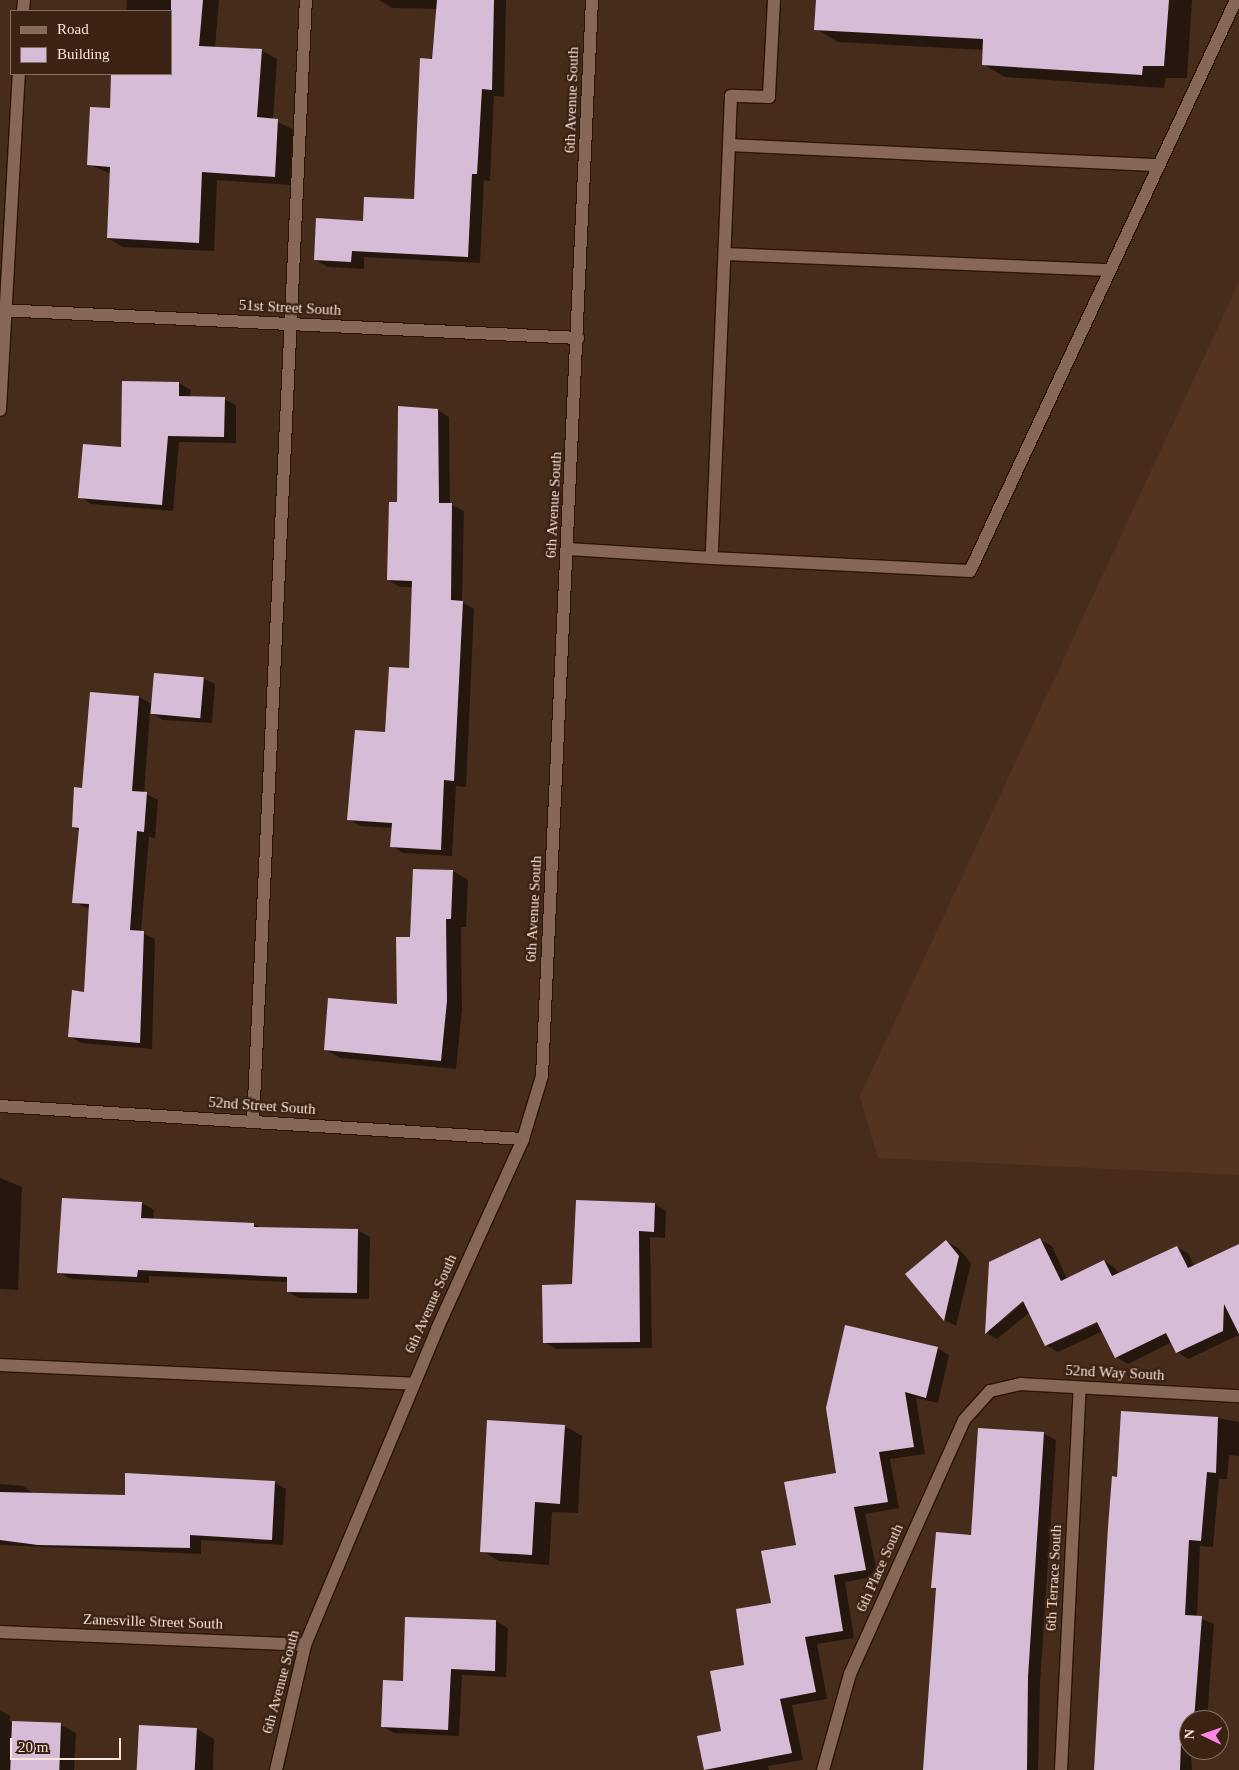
<!DOCTYPE html>
<html>
<head>
<meta charset="utf-8">
<style>
  body { margin:0 }
  #map { position:relative; width:1239px; height:1770px; overflow:hidden; background:#472c1c; font-family:Georgia,serif }
  div>[style] { position:absolute }
  .built>* { inset:0; background:#543420 }
  .shadow>* { inset:0; background:#0007 }
  .building>* { inset:0; background:#d7bcd8; transform-origin:0 0 }
  .roads { filter:drop-shadow(1px 0 #2c1305) drop-shadow(-1px 0 #2c1305) drop-shadow(0 1px #2c1305) drop-shadow(0 -1px #2c1305) }
  .lane>* { height:12px; margin:-6px; padding:0 6px; transform-origin:6px; border-radius:6px; background:#876857 }
  .street>* { height:12px; margin:-6px; padding:0 6px; transform-origin:6px; border-radius:6px; background:#876857 }
  span { translate:-50% -50%; white-space:nowrap; text-align:center; line-height:1.15; -webkit-text-stroke:5px #3c2212; paint-order:stroke }
  .street-label { font-size:15px; color:#f8e5dc }
  .legend { position:absolute; left:10px; top:10px; width:162px; height:65px; box-sizing:border-box; background:#3c2212; border:1px solid #877063; margin:0; padding:6px 9px; list-style:none; font-size:15px; color:#f8e5dc }
  .legend li { display:flex; align-items:center; gap:10px; height:25px }
  .legend b { width:25px; border:1px solid #877063 }
  .north { position:absolute; left:1179px; top:1710px; width:50px; height:50px; box-sizing:border-box; background:#3c2212; border:1px solid #877063; border-radius:50%; rotate:273deg; font-size:14px; font-weight:700; line-height:20px; text-align:center; color:#f8e5dc }
  .north::after { content:''; display:block; margin:auto; width:18px; height:22px; background:#fa87e6; clip-path:polygon(50% 0,100% 100%,50% 72%,0 100%) }
  .scale { position:absolute; left:10px; top:1738px; width:111px; height:22px; box-sizing:border-box; border:2px solid #f8e5dc; border-top:0; padding-left:6px; font-size:15px; line-height:18px; white-space:nowrap; color:#f8e5dc; -webkit-text-stroke:4px #3c2212; paint-order:stroke }
</style>
</head>
<body>
<div id="map">
  <div class="built">
    <i style="clip-path:polygon(1239px 282px,1239px 1175px,878px 1158px,860px 1096px)"></i>
  </div>
  <div class="shadow">
    <i style="clip-path:polygon(127px 0,219px 0,215px 48px,261px 50px,277px 59px,273px 120px,293px 129px,290px 185px,217px 180px,214px 251px,123px 247px,108px 238px,111px 174px,88px 164px,111px 109px,113px 74px,171px 74px,171px 11px,126px 11px)"></i>
    <i style="clip-path:polygon(506px 0,504px 97px,494px 96px,490px 181px,484px 180px,480px 263px,364px 257px,364px 269px,328px 267px,315px 260px,364px 222px,415px 200px,437px 9px,392px 8px,379px 0)"></i>
    <i style="clip-path:polygon(817px 0,1192px 0,1187px 78px,1166px 78px,1164px 88px,1005px 77px,983px 64px,984px 50px,838px 42px,816px 29px)"></i>
    <i style="clip-path:polygon(179px 383px,191px 390px,190px 397px,224px 399px,236px 405px,236px 443px,179px 442px,173px 511px,91px 504px,80px 497px)"></i>
    <i style="clip-path:polygon(438px 410px,449px 417px,450px 504px,464px 511px,462px 602px,474px 609px,466px 787px,456px 786px,452px 856px,403px 853px,392px 846px,393px 828px,360px 826px,349px 819px,387px 734px,410px 670px,413px 587px,400px 587px,388px 580px,398px 504px)"></i>
    <i style="clip-path:polygon(203px 678px,215px 684px,212px 723px,163px 720px,150px 712px,144px 793px,158px 800px,155px 838px,149px 837px,141px 932px,155px 939px,152px 1049px,81px 1043px,69px 1036px,86px 993px,90px 909px,74px 902px,80px 831px,73px 827px,83px 789px,91px 693px,139px 697px,152px 704px)"></i>
    <i style="clip-path:polygon(453px 871px,468px 880px,466px 927px,461px 927px,462px 1010px,456px 1069px,341px 1058px,326px 1050px,398px 1005px,411px 939px)"></i>
    <i style="clip-path:polygon(0 1178px,22px 1187px,18px 1290px,0 1289px)"></i>
    <i style="clip-path:polygon(63px 1199px,142px 1203px,154px 1210px,153px 1220px,254px 1224px,262px 1229px,358px 1230px,370px 1237px,369px 1299px,299px 1298px,288px 1292px,288px 1282px,149px 1276px,149px 1283px,70px 1279px,59px 1272px)"></i>
    <i style="clip-path:polygon(655px 1204px,666px 1211px,665px 1238px,650px 1237px,652px 1348px,556px 1349px,544px 1342px,573px 1286px)"></i>
    <i style="clip-path:polygon(evenodd,1040px 1240px,1052px 1246px,1067px 1279px,1104px 1261px,1115px 1268px,1119px 1274px,1177px 1247px,1189px 1254px,1194px 1266px,1239px 1251px,1239px 1335px,1188px 1359px,1177px 1352px,1172px 1342px,1128px 1364px,1116px 1357px,1103px 1331px,1058px 1352px,1046px 1345px,1030px 1312px,997px 1339px,986px 1333px,1040px 1240px,1027px 1296px,1029px 1298px,997px 1325px,997px 1321px,1027px 1296px,1040px 1240px,1102px 1319px,1103px 1321px,1051px 1344px,1051px 1342px,1102px 1319px)"></i>
    <i style="clip-path:polygon(946px 1241px,958px 1248px,971px 1263px,956px 1326px,945px 1320px,906px 1274px)"></i>
    <i style="clip-path:polygon(937px 1348px,949px 1355px,938px 1403px,916px 1398px,925px 1454px,890px 1459px,899px 1508px,865px 1514px,878px 1576px,845px 1582px,854px 1638px,817px 1644px,827px 1699px,792px 1705px,803px 1760px,768px 1766px,769px 1770px,705px 1770px,698px 1737px,723px 1732px,746px 1666px,798px 1546px,838px 1474px)"></i>
    <i style="clip-path:polygon(1122px 1412px,1218px 1418px,1239px 1422px,1239px 1456px,1229px 1455px,1227px 1479px,1219px 1479px,1213px 1547px,1200px 1546px,1197px 1617px,1214px 1624px,1207px 1720px,1189px 1720px,1192px 1770px,1096px 1770px)"></i>
    <i style="clip-path:polygon(565px 1426px,582px 1436px,578px 1513px,552px 1512px,549px 1565px,499px 1561px,482px 1551px)"></i>
    <i style="clip-path:polygon(1043px 1433px,1056px 1440px,1040px 1684px,1038px 1770px,924px 1770px,937px 1590px,932px 1587px,973px 1536px)"></i>
    <i style="clip-path:polygon(274px 1482px,286px 1489px,283px 1545px,201px 1540px,201px 1554px,0 1545px,0 1484px,23px 1486px,34px 1494px,126px 1496px)"></i>
    <i style="clip-path:polygon(406px 1618px,496px 1621px,508px 1628px,506px 1677px,462px 1675px,459px 1736px,394px 1733px,382px 1726px,404px 1682px)"></i>
    <i style="clip-path:polygon(0 1710px,10px 1716px,10px 1722px,61px 1725px,76px 1733px,74px 1770px,0 1770px)"></i>
    <i style="clip-path:polygon(197px 1729px,214px 1739px,213px 1770px,138px 1770px)"></i>
  </div>
  <div class="building">
    <i style="clip-path:polygon(171px 0,203px 0,199px 46px,262px 49px,257px 117px,278px 119px,275px 177px,202px 172px,199px 243px,107px 238px,110px 167px,87px 165px,90px 107px,110px 108px,111px 74px,171px 74px)"></i>
    <i style="clip-path:polygon(437px 0,494px 0,492px 90px,482px 89px,477px 174px,472px 174px,468px 257px,352px 251px,351px 262px,314px 260px,316px 218px,363px 221px,364px 197px,414px 199px,420px 58px,432px 59px)"></i>
    <i style="clip-path:polygon(816px 0,1169px 0,1164px 66px,1143px 66px,1142px 75px,982px 65px,983px 39px,814px 30px)"></i>
    <i style="clip-path:polygon(122px 381px,179px 382px,179px 396px,225px 397px,224px 437px,168px 436px,162px 505px,78px 498px,83px 444px,121px 447px)"></i>
    <i style="clip-path:polygon(398px 406px,438px 409px,439px 503px,452px 503px,451px 600px,463px 601px,454px 781px,444px 780px,441px 850px,390px 847px,392px 823px,347px 820px,355px 730px,385px 732px,389px 667px,409px 668px,412px 581px,387px 580px,389px 502px,397px 502px)"></i>
    <i style="left:154px;top:673px;width:50px;height:41px;rotate:5deg"></i>
    <i style="clip-path:polygon(90px 692px,139px 696px,132px 791px,147px 792px,144px 832px,137px 831px,130px 930px,144px 931px,140px 1043px,68px 1037px,72px 990px,84px 992px,89px 904px,72px 903px,79px 828px,72px 827px,74px 787px,82px 788px)"></i>
    <i style="clip-path:polygon(413px 869px,453px 870px,451px 919px,446px 919px,447px 1001px,441px 1061px,324px 1050px,328px 998px,397px 1004px,396px 937px,410px 937px)"></i>
    <i style="clip-path:polygon(62px 1198px,142px 1202px,141px 1218px,254px 1223px,254px 1227px,358px 1229px,357px 1293px,287px 1292px,287px 1277px,138px 1270px,137px 1277px,57px 1273px)"></i>
    <i style="clip-path:polygon(576px 1200px,655px 1203px,654px 1232px,639px 1231px,640px 1342px,543px 1343px,542px 1285px,572px 1284px)"></i>
    <i style="clip-path:polygon(1040px 1238px,1061px 1281px,1104px 1260px,1112px 1276px,1177px 1246px,1188px 1268px,1239px 1244px,1239px 1334px,1224px 1304px,1223px 1331px,1176px 1353px,1166px 1333px,1115px 1358px,1097px 1322px,1045px 1346px,1023px 1301px,985px 1334px,989px 1262px)"></i>
    <i style="clip-path:polygon(946px 1240px,959px 1256px,944px 1321px,905px 1274px)"></i>
    <i style="clip-path:polygon(845px 1325px,938px 1347px,926px 1398px,905px 1392px,914px 1447px,879px 1452px,888px 1502px,854px 1507px,866px 1570px,834px 1575px,843px 1631px,805px 1637px,816px 1692px,780px 1699px,792px 1753px,704px 1770px,697px 1736px,721px 1731px,710px 1671px,744px 1665px,736px 1609px,771px 1603px,761px 1551px,796px 1545px,784px 1482px,836px 1473px,826px 1408px)"></i>
    <i style="clip-path:polygon(1121px 1411px,1218px 1417px,1216px 1473px,1207px 1472px,1201px 1541px,1189px 1540px,1185px 1615px,1202px 1616px,1194px 1720px,1189px 1720px,1189px 1742px,1181px 1742px,1180px 1770px,1094px 1770px,1108px 1527px,1112px 1476px,1117px 1477px)"></i>
    <i style="clip-path:polygon(487px 1420px,565px 1425px,560px 1504px,535px 1502px,532px 1555px,480px 1552px)"></i>
    <i style="clip-path:polygon(978px 1428px,1044px 1432px,1028px 1677px,1027px 1770px,923px 1770px,936px 1588px,931px 1588px,936px 1532px,971px 1535px)"></i>
    <i style="clip-path:polygon(125px 1473px,275px 1481px,272px 1540px,190px 1535px,190px 1548px,38px 1545px,0 1540px,0 1492px,125px 1495px)"></i>
    <i style="clip-path:polygon(405px 1617px,496px 1620px,495px 1671px,451px 1669px,448px 1730px,381px 1727px,383px 1680px,403px 1681px)"></i>
    <i style="left:12px;top:1721px;width:49px;height:49px;rotate:2deg"></i>
    <i style="left:139px;top:1725px;width:58px;height:45px;rotate:3deg"></i>
  </div>
  <div class="roads">
    <div class="lane">
      <i style="left:774px;top:0;width:97px;rotate:93deg"></i>
      <i style="left:769px;top:97px;width:38px;rotate:-178deg"></i>
      <i style="left:731px;top:96px;width:462px;rotate:92.4deg"></i>
      <i style="left:712px;top:558px;width:258px;rotate:2.9deg"></i>
      <i style="left:970px;top:571px;width:630px;rotate:-65.02deg"></i>
      <i style="left:729px;top:145px;width:430px;rotate:2.7deg"></i>
      <i style="left:725px;top:254px;width:385px;rotate:2.4deg"></i>
      <i style="left:568px;top:549px;width:144px;rotate:3.6deg"></i>
      <i style="left:253px;top:1122px;width:1123px;rotate:-87.3deg"></i>
      <i style="left:0;top:1365px;width:414px;rotate:2.6deg"></i>
    </div>
    <div class="street">
      <i style="left:23px;top:11px;width:11px;rotate:-85deg"></i>
      <i style="left:0;top:310px;width:579px;rotate:2.77deg"></i>
      <i style="left:0;top:410px;width:337px;rotate:-86.8deg"></i>
      <i style="left:0;top:1106px;width:524px;rotate:3.61deg"></i>
      <i style="left:0;top:1632px;width:305px;rotate:2.4deg"></i>
      <i style="left:276px;top:1770px;width:128px;rotate:-76.9deg"></i>
      <i style="left:305px;top:1645px;width:342px;rotate:-67.3deg"></i>
      <i style="left:437px;top:1329px;width:209px;rotate:-65.6deg"></i>
      <i style="left:523px;top:1139px;width:66px;rotate:-73.2deg"></i>
      <i style="left:542px;top:1076px;width:1077px;rotate:-87.34deg"></i>
      <i style="left:823px;top:1770px;width:100px;rotate:-74.3deg"></i>
      <i style="left:850px;top:1674px;width:278px;rotate:-65.8deg"></i>
      <i style="left:964px;top:1420px;width:39px;rotate:-48deg"></i>
      <i style="left:990px;top:1391px;width:32px;rotate:-13deg"></i>
      <i style="left:1021px;top:1384px;width:218px;rotate:3.2deg"></i>
      <i style="left:1061px;top:1770px;width:382px;rotate:-87.2deg"></i>
    </div>
  </div>
  <div class="street-label">
    <span style="left:572px;top:100px;rotate:-88deg">6th Avenue South</span>
    <span style="left:290px;top:308px;rotate:3deg">51st Street South</span>
    <span style="left:554px;top:505px;rotate:-87deg">6th Avenue South</span>
    <span style="left:534px;top:909px;rotate:-87deg">6th Avenue South</span>
    <span style="left:262px;top:1106px;rotate:4deg">52nd Street South</span>
    <span style="left:431px;top:1304px;rotate:-66deg">6th Avenue South</span>
    <span style="left:1115px;top:1373px;rotate:3deg">52nd Way South</span>
    <span style="left:880px;top:1568px;rotate:-66deg">6th Place South</span>
    <span style="left:1054px;top:1578px;rotate:-87deg">6th Terrace South</span>
    <span style="left:153px;top:1622px;rotate:2deg">Zanesville Street South</span>
    <span style="left:281px;top:1682px;rotate:-75deg">6th Avenue South</span>
  </div>
  <ul class="legend">
  <li><b style="height:6px;background:#876857"></b>Road</li>
  <li><b style="height:14px;background:#d7bcd8"></b>Building</li>
  </ul>
  <div class="north">N</div>
  <div class="scale">20 m</div>
</div>
</body>
</html>
